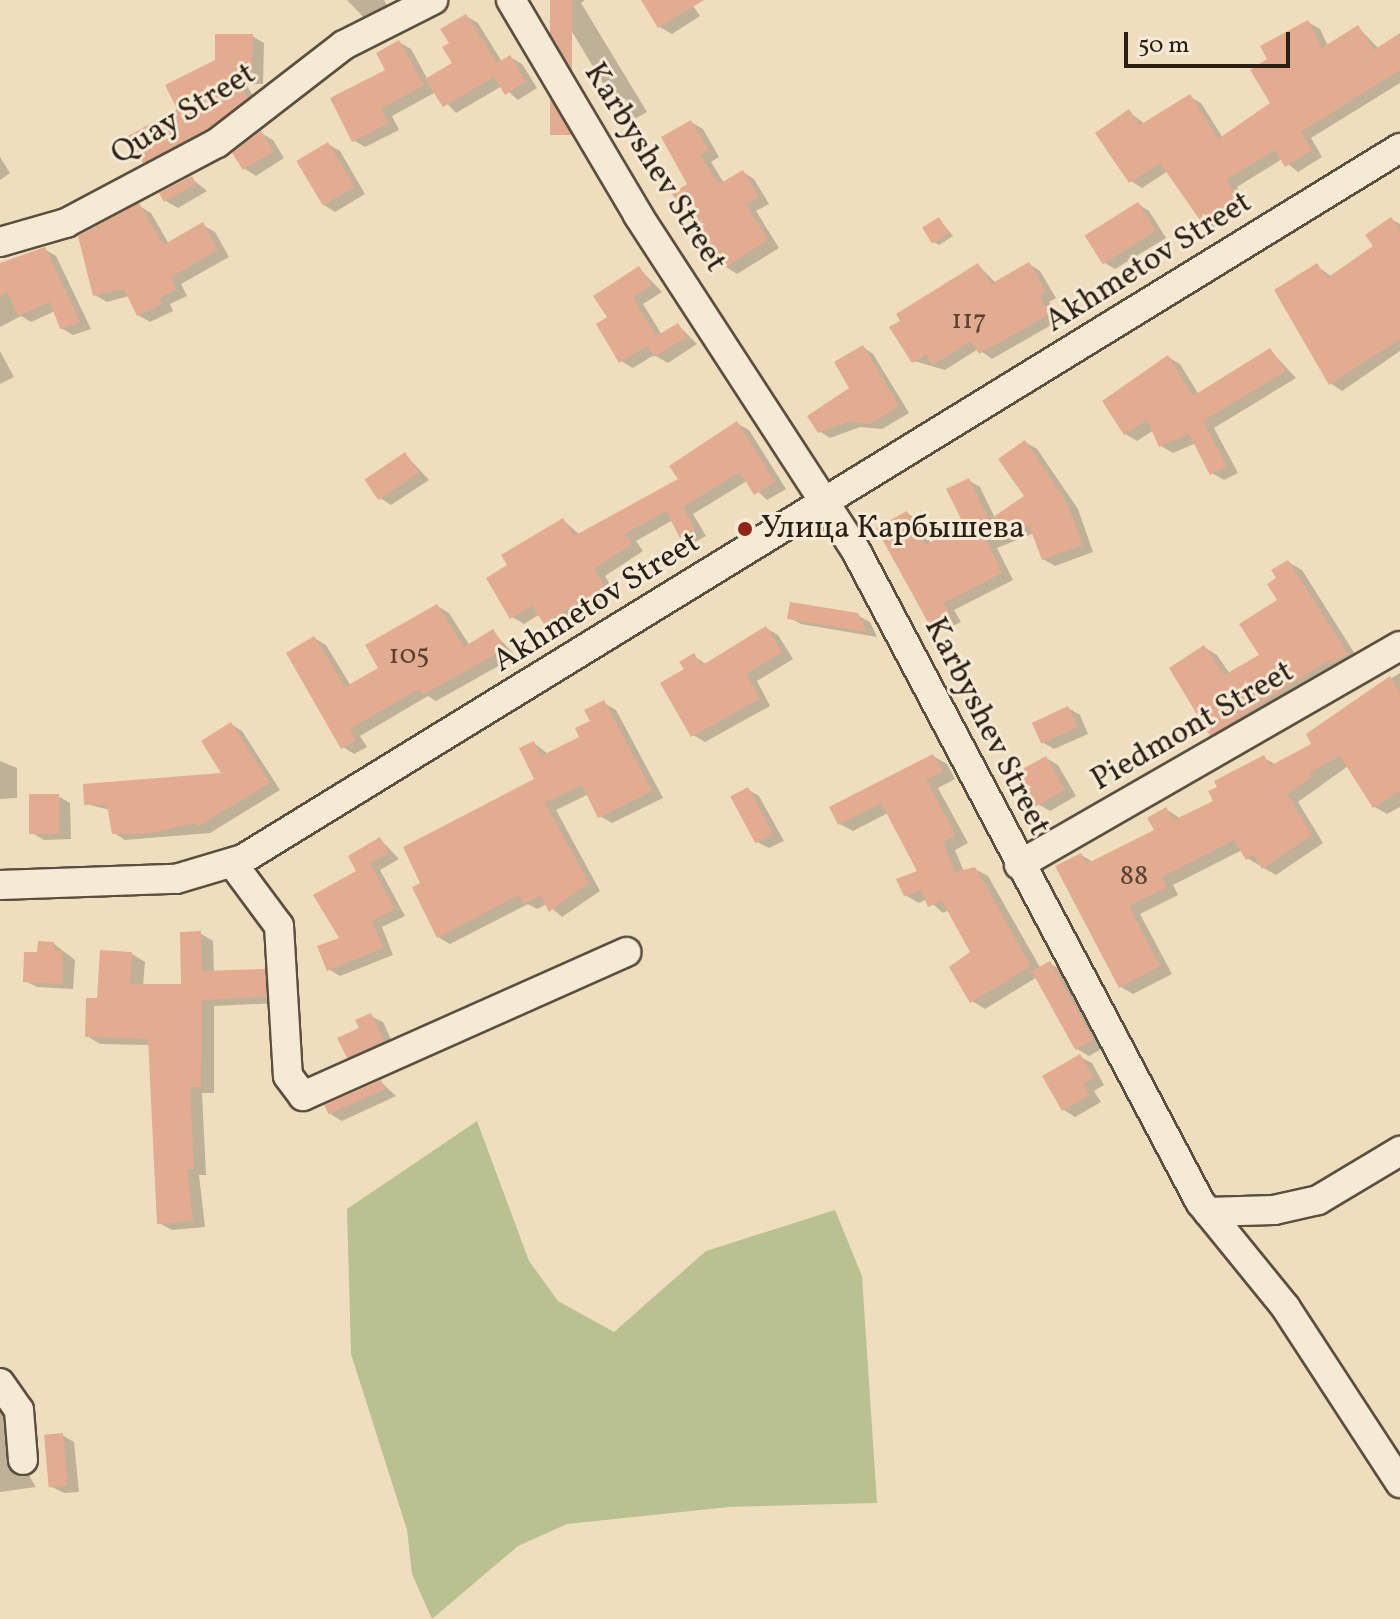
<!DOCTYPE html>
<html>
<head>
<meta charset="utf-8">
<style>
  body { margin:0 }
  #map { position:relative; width:1400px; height:1619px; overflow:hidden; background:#efdebe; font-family:Vollkorn,serif }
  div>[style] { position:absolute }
  .green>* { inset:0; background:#bac190 }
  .shadow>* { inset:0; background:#0003 }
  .building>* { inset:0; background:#e3ab90; transform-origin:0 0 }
  .roads { filter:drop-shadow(2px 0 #5b4f3f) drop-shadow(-2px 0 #5b4f3f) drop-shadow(0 2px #5b4f3f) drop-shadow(0 -2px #5b4f3f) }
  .minor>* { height:28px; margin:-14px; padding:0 14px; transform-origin:14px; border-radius:14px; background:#f5ead5 }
  .dots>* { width:22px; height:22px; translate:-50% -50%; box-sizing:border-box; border:4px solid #f5ead5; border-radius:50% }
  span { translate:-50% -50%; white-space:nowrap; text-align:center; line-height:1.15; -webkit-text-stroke:6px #f5ead5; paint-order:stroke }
  .number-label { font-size:28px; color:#584234 }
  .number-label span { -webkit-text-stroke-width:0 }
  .street-label { font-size:32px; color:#2a1f15 }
  .poi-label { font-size:32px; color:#2a1f15 }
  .left { translate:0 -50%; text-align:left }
  .scale { position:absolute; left:1124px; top:32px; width:166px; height:36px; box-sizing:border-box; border:4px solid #2a1f15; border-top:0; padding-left:10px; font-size:24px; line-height:28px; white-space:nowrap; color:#2a1f15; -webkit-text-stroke:6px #f5ead5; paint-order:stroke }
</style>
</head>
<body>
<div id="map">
  <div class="green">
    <i style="clip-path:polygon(477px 1121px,529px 1261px,558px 1301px,614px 1332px,706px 1251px,835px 1210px,862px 1276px,877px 1503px,729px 1507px,567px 1524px,518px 1546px,432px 1619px,412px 1574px,407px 1530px,351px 1354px,347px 1209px)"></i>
  </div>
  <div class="shadow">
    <i style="clip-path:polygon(347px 0,384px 0,389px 9px,368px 22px)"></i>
    <i style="clip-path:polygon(553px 0,585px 0,581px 3px,647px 112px,633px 120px,621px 113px)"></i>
    <i style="clip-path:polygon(643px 0,689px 0,700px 16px,672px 34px,660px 27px)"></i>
    <i style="clip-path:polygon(466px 16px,478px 23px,502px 62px,510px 57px,522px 64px,537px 88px,518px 100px,502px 86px,456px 113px,436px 92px,392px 116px,399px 130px,365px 147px,353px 140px,399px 42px,411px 49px,428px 80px,455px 63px,451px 44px)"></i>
    <i style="clip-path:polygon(1308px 22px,1320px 29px,1328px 46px,1358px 27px,1379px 49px,1400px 35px,1400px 83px,1311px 138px,1322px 157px,1298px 172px,1282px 159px,1237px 187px,1248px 205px,1215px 228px,1203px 221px,1168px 171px,1142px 188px,1131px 181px,1129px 112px,1145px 124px,1190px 97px,1201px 103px,1223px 138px,1273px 104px,1270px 60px)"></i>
    <i style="clip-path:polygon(252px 36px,264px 43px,263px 84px,246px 84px,258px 105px,156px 169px,144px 162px,217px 62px)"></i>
    <i style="clip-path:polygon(691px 122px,703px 129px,719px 157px,711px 162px,724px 183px,743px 172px,754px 179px,769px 204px,756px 211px,779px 248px,737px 274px,726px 267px,690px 185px)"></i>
    <i style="clip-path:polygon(261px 133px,273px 140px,284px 158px,256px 176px,245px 169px)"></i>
    <i style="clip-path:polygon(328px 144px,340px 151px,365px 194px,335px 212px,324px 205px)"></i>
    <i style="clip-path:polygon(0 157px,10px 173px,0 180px)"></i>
    <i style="clip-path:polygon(191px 178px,207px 191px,178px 208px,166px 201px,162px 194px)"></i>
    <i style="clip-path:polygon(1138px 204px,1149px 211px,1166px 238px,1115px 269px,1103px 262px)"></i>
    <i style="clip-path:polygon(139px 206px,151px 213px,169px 244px,203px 225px,215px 232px,229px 257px,181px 284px,187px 296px,170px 304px,173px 311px,150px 322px,138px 315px,129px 296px,107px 302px,95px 295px)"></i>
    <i style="clip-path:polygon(939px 219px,953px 236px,939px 245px,934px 242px)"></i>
    <i style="clip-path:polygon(1391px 219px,1400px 224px,1400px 351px,1342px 391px,1330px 383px,1317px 266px,1332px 277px,1376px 247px)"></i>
    <i style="clip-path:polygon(44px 249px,56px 256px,91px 329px,73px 335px,61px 328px,55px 311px,31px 322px,21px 316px,0 327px,0 267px)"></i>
    <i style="clip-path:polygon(1029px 264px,1040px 271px,1056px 298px,1049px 302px,1060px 320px,992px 359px,978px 349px,945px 370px,914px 361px,902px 321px,978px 265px,996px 283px)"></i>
    <i style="clip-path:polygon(639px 268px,662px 292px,643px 304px,662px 335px,678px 325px,697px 344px,668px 363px,654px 355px,633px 368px,621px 361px,610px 318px)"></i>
    <i style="clip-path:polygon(863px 347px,873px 354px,909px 413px,882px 429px,860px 427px,830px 438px,819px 431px,852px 389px)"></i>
    <i style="clip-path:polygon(1270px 350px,1296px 378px,1214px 428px,1238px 473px,1224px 480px,1212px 473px,1196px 443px,1173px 453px,1161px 446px,1154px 430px,1137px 441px,1125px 434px,1168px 357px,1180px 364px,1199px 395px)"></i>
    <i style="clip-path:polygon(0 351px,14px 377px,0 384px)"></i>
    <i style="clip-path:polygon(738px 424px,749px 430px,786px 489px,767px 500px,747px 481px,693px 514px,706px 536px,693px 543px,682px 536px,673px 520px,636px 541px,643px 551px,605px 576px,615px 593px,557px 629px,540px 614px,524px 624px,512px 617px,510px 566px,563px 520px,580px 535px,680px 480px)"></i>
    <i style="clip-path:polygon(1025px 442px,1037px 449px,1078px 509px,1093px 552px,1055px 566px,1043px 559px,1034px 533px,997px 548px,1013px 580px,954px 610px,961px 622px,943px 631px,931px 624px,907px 513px,918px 520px,931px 544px,966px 526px,968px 480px,980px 487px,995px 518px,1026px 496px)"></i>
    <i style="clip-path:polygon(405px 454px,429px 480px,391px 505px,380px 498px)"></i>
    <i style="clip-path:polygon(1288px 562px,1302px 570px,1360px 662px,1225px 742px,1211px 734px,1204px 647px,1217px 655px,1230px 674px,1262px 655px,1280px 600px,1279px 579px)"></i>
    <i style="clip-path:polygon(437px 606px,449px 613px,470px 646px,493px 632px,516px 656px,436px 701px,428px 696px,360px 736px,367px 747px,354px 754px,343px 747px,314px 638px,326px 645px,351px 686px,381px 669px)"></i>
    <i style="clip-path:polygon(857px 615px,870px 622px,877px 637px,801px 624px,790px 618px)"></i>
    <i style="clip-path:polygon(766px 628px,778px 635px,793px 659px,757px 681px,770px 706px,705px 742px,693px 735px,686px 670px,694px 656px,707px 665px)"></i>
    <i style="clip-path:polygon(1400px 673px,1400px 807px,1387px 814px,1375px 807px,1348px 766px,1298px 802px,1323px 843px,1276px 875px,1247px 858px,1242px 850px,1173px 885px,1178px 895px,1140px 914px,1172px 974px,1133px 994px,1121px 987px,1081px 855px,1093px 862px,1157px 831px,1166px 809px,1181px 819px,1216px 801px,1264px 758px,1277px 765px,1314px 744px,1348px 713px,1345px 707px)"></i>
    <i style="clip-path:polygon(604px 703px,616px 710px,663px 798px,612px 823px,600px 816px,589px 794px,556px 810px,600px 891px,562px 917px,547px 904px,537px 909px,528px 904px,450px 944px,438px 937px,423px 884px,536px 779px,534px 743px,548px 754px,582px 737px)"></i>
    <i style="clip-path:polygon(1068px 708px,1080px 715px,1088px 734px,1054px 749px,1042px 742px)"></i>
    <i style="clip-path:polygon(231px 724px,242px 731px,280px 790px,210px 833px,125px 840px,114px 833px,110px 810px,86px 804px,225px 775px)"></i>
    <i style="clip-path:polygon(933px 756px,947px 764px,955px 779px,938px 788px,968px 843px,955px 850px,964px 872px,975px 869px,988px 876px,1041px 969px,1050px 964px,1062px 970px,1105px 1047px,1089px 1056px,1077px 1049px,1037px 977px,985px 1009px,972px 1001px,972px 953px,949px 910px,943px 913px,927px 899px,919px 903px,905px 895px,920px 872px,888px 813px,853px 831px,840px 824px)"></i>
    <i style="clip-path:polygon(1046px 758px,1058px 765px,1076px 796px,1050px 811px,1038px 804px)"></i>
    <i style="clip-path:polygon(0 761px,17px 768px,17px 798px,0 799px)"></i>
    <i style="clip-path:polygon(747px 789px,759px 796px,784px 841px,769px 848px,757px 842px)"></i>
    <i style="clip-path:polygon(58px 796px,70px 803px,71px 839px,44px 840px,32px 833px)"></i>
    <i style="clip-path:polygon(380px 839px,399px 859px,380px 870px,405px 916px,382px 927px,393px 955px,340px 976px,328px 969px,342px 939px,357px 869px)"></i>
    <i style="clip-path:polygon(200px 933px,213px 941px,214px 973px,264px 971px,277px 979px,279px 1003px,214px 1006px,214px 1093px,202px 1093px,206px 1175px,199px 1175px,205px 1227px,172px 1230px,159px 1223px,150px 1045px,100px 1044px,87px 1036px,99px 1000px,132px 954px,145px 962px,143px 986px,183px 986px)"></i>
    <i style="clip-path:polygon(54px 944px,75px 960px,73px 989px,37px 987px,25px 981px,39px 954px)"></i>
    <i style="clip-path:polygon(371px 1016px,383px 1022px,395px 1048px,360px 1063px,348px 1057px)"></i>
    <i style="clip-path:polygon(1080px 1057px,1092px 1063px,1104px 1085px,1094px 1091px,1101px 1102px,1075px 1117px,1064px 1110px)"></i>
    <i style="clip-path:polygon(381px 1082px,396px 1096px,342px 1121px,330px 1114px)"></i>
    <i style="clip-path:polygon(0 1402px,27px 1432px,30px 1477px,36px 1487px,0 1492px)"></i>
    <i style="clip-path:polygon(62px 1435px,74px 1442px,79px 1492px,64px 1493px,52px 1487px)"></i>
  </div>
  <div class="building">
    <i style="left:550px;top:0;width:22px;height:135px"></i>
    <i style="clip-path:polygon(641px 0,704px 0,658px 28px)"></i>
    <i style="clip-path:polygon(466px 14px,497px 63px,510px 55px,526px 81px,505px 95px,494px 77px,443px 107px,425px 79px,452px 63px,442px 47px,449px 43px,440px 29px)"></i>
    <i style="clip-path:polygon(1308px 20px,1322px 48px,1358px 25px,1374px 50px,1400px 33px,1400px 70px,1301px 132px,1312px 150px,1285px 167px,1275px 150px,1226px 180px,1238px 198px,1202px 223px,1160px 163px,1129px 183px,1095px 133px,1129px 109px,1140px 125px,1190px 94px,1218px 139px,1270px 103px,1250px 70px,1267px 59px,1260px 46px)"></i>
    <i style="clip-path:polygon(215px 34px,253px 34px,252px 79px,236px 78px,248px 98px,208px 129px,143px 163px,128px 136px,177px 109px,165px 85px,215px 60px)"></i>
    <i style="clip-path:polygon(399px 40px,424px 85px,381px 109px,389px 123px,352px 142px,330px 98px,385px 70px,376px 53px)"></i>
    <i style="clip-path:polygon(691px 120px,709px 150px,700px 155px,719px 184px,743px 170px,759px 197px,746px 204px,768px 240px,724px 268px,672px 194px,687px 184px,661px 137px)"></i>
    <i style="clip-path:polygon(261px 131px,274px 151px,243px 170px,232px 153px)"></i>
    <i style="left:328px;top:142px;width:52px;height:37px;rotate:59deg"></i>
    <i style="clip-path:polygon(192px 176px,196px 184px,164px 202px,159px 193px)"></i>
    <i style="left:1138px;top:202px;width:34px;height:63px;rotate:58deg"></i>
    <i style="clip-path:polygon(139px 203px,163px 245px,203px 222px,218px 250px,171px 277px,176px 289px,159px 298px,162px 304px,137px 316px,124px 289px,93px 296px,78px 236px)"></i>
    <i style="left:939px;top:217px;width:19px;height:20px;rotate:58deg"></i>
    <i style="clip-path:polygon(1391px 217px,1400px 230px,1400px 339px,1329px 385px,1274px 290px,1317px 263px,1327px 278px,1373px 246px,1365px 235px)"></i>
    <i style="clip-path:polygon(45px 247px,80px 322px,60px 329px,50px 302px,18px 316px,7px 292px,0 296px,0 263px)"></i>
    <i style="clip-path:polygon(1029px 262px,1046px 291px,1039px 296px,1050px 314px,979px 354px,971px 341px,933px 365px,926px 355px,912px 363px,889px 327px,900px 321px,896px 314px,978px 263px,991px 284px)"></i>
    <i style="clip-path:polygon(639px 266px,652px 285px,633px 297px,656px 336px,678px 323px,687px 337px,654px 357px,647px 346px,619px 363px,596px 324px,607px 317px,593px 296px)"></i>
    <i style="clip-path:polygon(863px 345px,899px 406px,871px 424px,848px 422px,818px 433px,807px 416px,849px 388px,834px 362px)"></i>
    <i style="clip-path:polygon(1270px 348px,1286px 371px,1203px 421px,1227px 466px,1210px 475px,1189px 434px,1159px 447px,1147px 420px,1124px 435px,1102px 401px,1168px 355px,1193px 396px)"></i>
    <i style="clip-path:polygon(737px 421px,775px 482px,754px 495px,740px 472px,683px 507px,695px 529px,680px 538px,666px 511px,625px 534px,632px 544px,594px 569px,605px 586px,544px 624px,532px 606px,510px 619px,486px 578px,507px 565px,501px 555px,563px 518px,574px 536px,678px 479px,669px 466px)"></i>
    <i style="clip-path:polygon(1025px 440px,1066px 501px,1083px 545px,1042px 560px,1029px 525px,987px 541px,1002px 573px,944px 603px,951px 615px,930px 626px,876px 528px,907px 511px,925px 545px,964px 525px,946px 489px,969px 478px,989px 520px,1024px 496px,998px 459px)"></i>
    <i style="left:405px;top:452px;width:25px;height:49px;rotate:56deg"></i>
    <i style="clip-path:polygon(1288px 560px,1348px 654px,1331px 664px,1329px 660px,1210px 736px,1169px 668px,1204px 645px,1224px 675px,1259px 655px,1239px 624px,1277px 600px,1267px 584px,1276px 578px,1271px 570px)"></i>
    <i style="clip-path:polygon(790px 602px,858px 613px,867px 632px,787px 619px)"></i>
    <i style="clip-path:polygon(437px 604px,464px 647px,493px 629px,506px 649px,422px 695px,419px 689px,350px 729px,356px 740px,341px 749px,286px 653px,314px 636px,345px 687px,378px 668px,365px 645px)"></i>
    <i style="clip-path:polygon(766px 626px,782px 652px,746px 674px,760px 699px,691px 737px,660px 683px,684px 669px,679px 662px,694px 653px,701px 666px)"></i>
    <i style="clip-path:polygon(1390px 676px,1400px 693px,1400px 791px,1373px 808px,1340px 756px,1308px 774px,1311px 778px,1287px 794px,1312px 835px,1262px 869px,1254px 855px,1246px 860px,1234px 840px,1162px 877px,1167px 888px,1129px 906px,1160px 966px,1119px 988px,1055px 866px,1081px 853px,1086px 864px,1154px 830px,1147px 818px,1166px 807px,1174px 820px,1213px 801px,1208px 791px,1217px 787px,1214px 781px,1264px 755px,1270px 766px,1311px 744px,1306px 734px)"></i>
    <i style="clip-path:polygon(604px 700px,652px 791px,598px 818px,582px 785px,545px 803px,589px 883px,549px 912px,541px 896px,523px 904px,519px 895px,437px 938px,412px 887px,420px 883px,403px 847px,534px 779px,519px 748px,534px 741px,541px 756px,579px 737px,575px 728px,590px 721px,584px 710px)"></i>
    <i style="left:1068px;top:706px;width:23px;height:40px;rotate:65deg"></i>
    <i style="clip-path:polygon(231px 722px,270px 783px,197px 827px,195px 823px,147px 834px,112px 834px,107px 805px,84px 805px,83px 784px,221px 773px,201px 741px)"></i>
    <i style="clip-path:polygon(933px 754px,943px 771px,926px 780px,956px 835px,943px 842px,955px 872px,975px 867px,1031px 966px,970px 1003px,949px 967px,970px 952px,942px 901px,928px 907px,921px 890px,904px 896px,896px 879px,917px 871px,881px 803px,838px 825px,829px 807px)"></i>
    <i style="left:1046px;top:756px;width:39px;height:34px;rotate:61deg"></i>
    <i style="left:748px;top:787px;width:53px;height:20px;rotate:62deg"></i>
    <i style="left:29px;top:794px;width:30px;height:40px"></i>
    <i style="clip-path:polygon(380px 837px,389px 853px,370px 863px,395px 909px,372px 921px,383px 948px,327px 971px,317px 946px,339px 938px,313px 895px,365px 866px,356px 871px,348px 856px)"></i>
    <i style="clip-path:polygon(201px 931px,202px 971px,265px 969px,266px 997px,202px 1000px,201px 1087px,190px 1087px,194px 1169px,187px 1169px,193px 1221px,157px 1224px,148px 1039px,85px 1037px,86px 998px,97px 998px,100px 950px,132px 952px,130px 984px,181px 984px,180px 932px)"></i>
    <i style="clip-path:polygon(38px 941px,54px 942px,54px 951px,63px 951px,62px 984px,23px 982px,24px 952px,37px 952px)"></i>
    <i style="left:1050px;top:961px;width:90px;height:21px;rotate:61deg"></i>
    <i style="clip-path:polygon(371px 1013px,384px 1041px,347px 1058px,337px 1038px,359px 1028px,355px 1020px)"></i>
    <i style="clip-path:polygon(1080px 1054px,1094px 1078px,1083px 1084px,1090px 1095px,1062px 1111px,1042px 1076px)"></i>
    <i style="left:381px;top:1080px;width:10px;height:62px;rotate:66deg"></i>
    <i style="left:63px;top:1433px;width:53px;height:19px;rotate:85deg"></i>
  </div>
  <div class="roads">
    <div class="minor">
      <i style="left:511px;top:0;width:250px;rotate:59.4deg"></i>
      <i style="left:638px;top:215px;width:398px;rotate:57deg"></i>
      <i style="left:855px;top:549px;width:739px;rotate:62.15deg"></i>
      <i style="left:1200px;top:1202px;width:136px;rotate:50.9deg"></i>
      <i style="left:1286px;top:1308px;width:209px;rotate:56.9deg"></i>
      <i style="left:0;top:242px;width:69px;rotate:-16.1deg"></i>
      <i style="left:66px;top:223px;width:171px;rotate:-27.9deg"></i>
      <i style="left:217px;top:143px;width:160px;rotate:-37.7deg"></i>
      <i style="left:344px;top:45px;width:100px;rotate:-26.8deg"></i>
      <i style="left:233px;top:864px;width:77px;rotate:53.4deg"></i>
      <i style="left:279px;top:926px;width:150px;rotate:86.6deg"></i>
      <i style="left:288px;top:1076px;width:25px;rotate:53deg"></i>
      <i style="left:303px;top:1096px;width:354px;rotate:-24deg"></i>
      <i style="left:1019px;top:865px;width:439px;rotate:-29.9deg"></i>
      <i style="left:0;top:885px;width:176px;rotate:-2deg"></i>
      <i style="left:176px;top:879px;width:70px;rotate:-16.6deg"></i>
      <i style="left:243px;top:859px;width:1358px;rotate:-31.57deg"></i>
      <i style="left:1208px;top:1212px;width:66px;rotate:-1.7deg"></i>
      <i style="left:1274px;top:1210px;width:45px;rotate:-12.8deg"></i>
      <i style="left:1318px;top:1200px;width:96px;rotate:-30.9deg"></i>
      <i style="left:0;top:1383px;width:33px;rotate:55deg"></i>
      <i style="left:19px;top:1410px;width:50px;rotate:85.4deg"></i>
    </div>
  </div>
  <div class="dots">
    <i style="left:745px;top:529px;background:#8f2418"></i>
  </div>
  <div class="number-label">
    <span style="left:969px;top:321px">117</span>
    <span style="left:409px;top:656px">105</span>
    <span style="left:1134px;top:877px">88</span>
  </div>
  <div class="street-label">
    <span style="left:184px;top:115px;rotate:-32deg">Quay Street</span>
    <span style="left:654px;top:168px;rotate:58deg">Karbyshev Street</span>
    <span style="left:1149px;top:263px;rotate:-32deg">Akhmetov Street</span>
    <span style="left:597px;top:603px;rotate:-32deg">Akhmetov Street</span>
    <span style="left:986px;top:727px;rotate:63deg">Karbyshev Street</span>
    <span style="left:1193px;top:727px;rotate:-30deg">Piedmont Street</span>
  </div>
  <div class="poi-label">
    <span class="left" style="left:761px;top:529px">Улица Карбышева</span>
  </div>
  <div class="scale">50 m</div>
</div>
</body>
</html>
